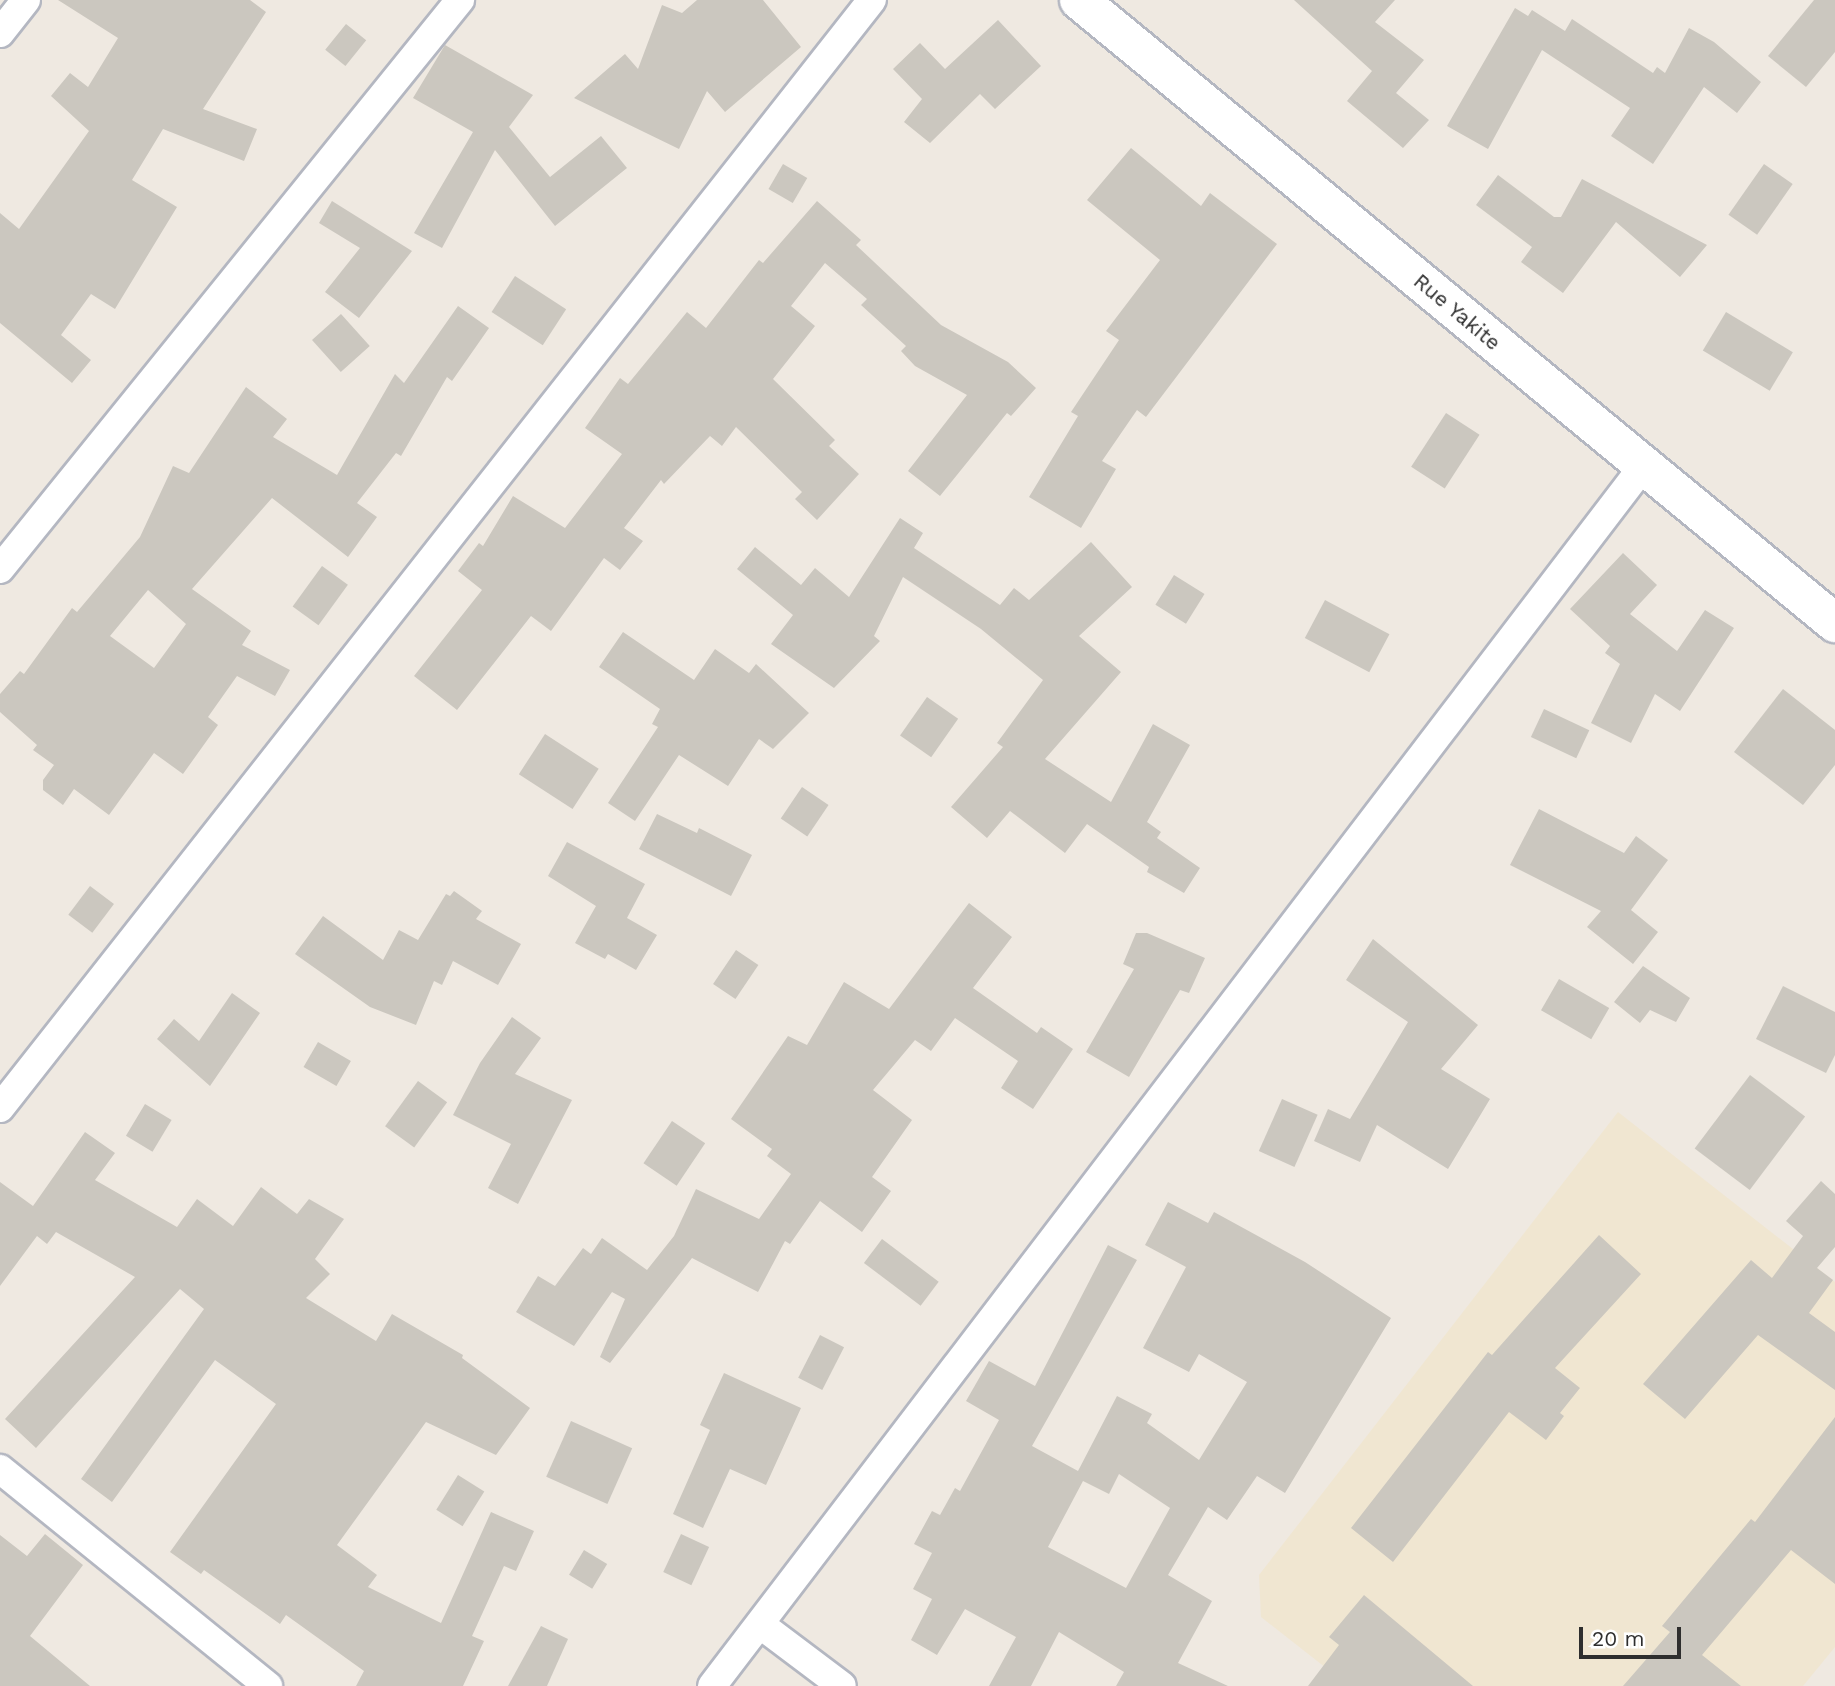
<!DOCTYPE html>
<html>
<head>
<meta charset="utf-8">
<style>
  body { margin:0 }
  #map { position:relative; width:1835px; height:1686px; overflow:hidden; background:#efe9e1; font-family:"Work Sans",sans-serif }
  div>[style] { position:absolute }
  .education>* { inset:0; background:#f0e6d1 }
  .building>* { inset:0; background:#cbc7bf; transform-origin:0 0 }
  .roads { filter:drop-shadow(2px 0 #b4b7c1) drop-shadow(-2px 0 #b4b7c1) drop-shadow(0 2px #b4b7c1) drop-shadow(0 -2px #b4b7c1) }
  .street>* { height:28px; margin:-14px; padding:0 14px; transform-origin:14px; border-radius:14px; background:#fff }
  .secondary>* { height:38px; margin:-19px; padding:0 19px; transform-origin:19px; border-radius:19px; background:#fff }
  span { translate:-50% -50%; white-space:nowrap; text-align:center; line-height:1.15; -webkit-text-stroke:7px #fff; paint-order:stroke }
  .street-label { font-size:21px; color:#2e2e2e }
  .scale { position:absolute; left:1579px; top:1627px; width:102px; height:32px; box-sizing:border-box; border:4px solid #2e2e2e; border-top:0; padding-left:9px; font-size:21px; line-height:24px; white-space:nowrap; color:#2e2e2e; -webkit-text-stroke:5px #fff; paint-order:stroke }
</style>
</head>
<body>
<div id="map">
  <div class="education">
    <i style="clip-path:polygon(1618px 1112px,1835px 1282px,1835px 1647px,1803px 1686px,1349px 1686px,1261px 1617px,1259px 1575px)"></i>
  </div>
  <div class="building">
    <i style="clip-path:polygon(58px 0,250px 0,266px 12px,203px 109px,257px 129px,244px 161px,163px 129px,132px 180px,177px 207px,115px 309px,91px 294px,61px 335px,91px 360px,72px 383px,0 323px,0 213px,19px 229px,89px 131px,51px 96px,70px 73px,88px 87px,118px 38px)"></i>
    <i style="clip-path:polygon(697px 0,763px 0,801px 47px,725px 112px,707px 91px,679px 149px,574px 98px,625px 54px,638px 69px,662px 5px,682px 13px)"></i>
    <i style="clip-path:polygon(1294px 0,1395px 0,1375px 22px,1424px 60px,1396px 93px,1429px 120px,1403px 148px,1347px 101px,1372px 71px)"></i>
    <i style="clip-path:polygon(1814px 0,1835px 0,1835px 52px,1806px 87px,1768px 56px)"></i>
    <i style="clip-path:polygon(1515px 8px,1528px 16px,1532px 10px,1565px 31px,1572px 19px,1653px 73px,1657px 67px,1665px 73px,1689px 28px,1714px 42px,1761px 82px,1737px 113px,1704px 87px,1653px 164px,1611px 136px,1630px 108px,1542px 50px,1488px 149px,1447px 126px)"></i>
    <i style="clip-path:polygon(998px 20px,1041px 66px,995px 109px,980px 94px,930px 143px,904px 122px,922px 99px,893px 69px,920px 43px,945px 69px)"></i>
    <i style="left:346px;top:24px;width:26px;height:33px;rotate:39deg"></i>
    <i style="clip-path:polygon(445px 45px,533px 95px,509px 127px,550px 177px,601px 136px,627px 168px,555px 226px,495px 150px,442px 248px,414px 233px,473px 132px,413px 98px)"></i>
    <i style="clip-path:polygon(1131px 148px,1201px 206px,1210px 193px,1277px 244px,1146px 417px,1137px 410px,1102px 461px,1116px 469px,1081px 528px,1029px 497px,1078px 416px,1071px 412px,1119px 340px,1106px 331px,1160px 260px,1087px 200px)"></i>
    <i style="left:783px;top:164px;width:28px;height:29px;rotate:30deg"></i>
    <i style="left:1764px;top:164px;width:35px;height:62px;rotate:35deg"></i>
    <i style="clip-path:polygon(1498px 175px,1554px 217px,1561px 217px,1582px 179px,1707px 245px,1680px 277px,1616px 222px,1563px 293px,1521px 262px,1532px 247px,1476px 205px)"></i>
    <i style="clip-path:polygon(332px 201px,412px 251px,359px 318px,325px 292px,360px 248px,319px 223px)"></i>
    <i style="clip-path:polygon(817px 201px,861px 240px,856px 245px,941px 325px,1008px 362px,1036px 388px,1011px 416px,1007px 413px,940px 496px,908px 471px,967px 395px,915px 366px,901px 351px,906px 346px,861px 305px,867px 299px,825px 263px,791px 306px,815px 326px,773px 379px,835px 440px,829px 446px,859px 474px,817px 520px,795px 499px,802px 492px,736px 427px,722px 446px,710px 436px,664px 484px,661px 480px,624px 528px,643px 541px,620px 570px,604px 558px,551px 631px,531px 616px,457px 710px,414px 676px,482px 590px,458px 571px,479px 543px,483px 546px,513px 496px,565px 528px,622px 454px,585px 428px,620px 378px,628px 384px,687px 312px,706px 328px,759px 260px,763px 263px)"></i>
    <i style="left:515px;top:276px;width:61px;height:43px;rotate:33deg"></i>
    <i style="clip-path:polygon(evenodd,458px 306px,489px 328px,452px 381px,447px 377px,401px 456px,396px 453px,357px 503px,377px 517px,348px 557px,272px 498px,192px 589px,251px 631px,242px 645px,290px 670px,275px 696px,237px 676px,208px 717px,218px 725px,183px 774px,154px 753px,109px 815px,74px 789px,63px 805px,43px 790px,43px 780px,54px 765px,33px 750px,37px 745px,0 712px,0 694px,20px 671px,24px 674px,72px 608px,77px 612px,140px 537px,173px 466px,189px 473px,246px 387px,287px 419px,273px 437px,337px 475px,395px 374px,404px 383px,458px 306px,148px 590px,186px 624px,154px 668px,110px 636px,148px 590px)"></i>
    <i style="left:1726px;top:312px;width:78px;height:45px;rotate:31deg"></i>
    <i style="left:341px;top:314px;width:43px;height:39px;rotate:48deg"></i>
    <i style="left:1446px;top:413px;width:40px;height:64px;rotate:33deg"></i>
    <i style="clip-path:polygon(900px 518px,923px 533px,914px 548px,1000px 605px,1014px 588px,1029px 600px,1091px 542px,1132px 587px,1079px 636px,1121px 672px,1045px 759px,1111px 802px,1153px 724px,1190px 745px,1147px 822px,1161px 832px,1157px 838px,1200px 868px,1184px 893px,1147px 872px,1149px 867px,1087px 824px,1065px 853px,1010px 811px,987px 838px,951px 807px,1003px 747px,997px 743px,1043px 680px,981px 629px,903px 577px,874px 636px,880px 641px,834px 688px,771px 644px,793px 615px,737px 569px,755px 547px,801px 585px,815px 568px,849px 597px)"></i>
    <i style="clip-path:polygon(1623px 553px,1657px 585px,1630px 614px,1677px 651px,1705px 610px,1734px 628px,1680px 711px,1655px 694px,1631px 743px,1591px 723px,1620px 664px,1605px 653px,1610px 646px,1570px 609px)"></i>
    <i style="left:322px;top:566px;width:32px;height:50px;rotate:36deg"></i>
    <i style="left:1174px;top:575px;width:36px;height:35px;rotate:32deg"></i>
    <i style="left:1325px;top:600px;width:73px;height:43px;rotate:28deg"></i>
    <i style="clip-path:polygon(623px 632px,694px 680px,715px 649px,749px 673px,756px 664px,809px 713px,773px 749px,759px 739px,728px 786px,679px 755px,635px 821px,608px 803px,658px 727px,652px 724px,660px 709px,599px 667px)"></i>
    <i style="clip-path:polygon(1783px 689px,1835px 730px,1835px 765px,1803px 805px,1734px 752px)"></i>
    <i style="left:927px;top:697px;width:38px;height:47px;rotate:35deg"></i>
    <i style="left:1544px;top:709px;width:50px;height:31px;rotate:25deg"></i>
    <i style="left:545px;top:734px;width:64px;height:48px;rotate:33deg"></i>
    <i style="left:802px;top:787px;width:32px;height:38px;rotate:34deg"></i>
    <i style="clip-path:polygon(1539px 809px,1624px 853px,1636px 836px,1668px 860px,1631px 910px,1658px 932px,1633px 964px,1587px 927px,1601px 911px,1510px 865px)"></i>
    <i style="clip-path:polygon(657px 814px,697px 833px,699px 828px,752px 855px,731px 896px,639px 849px)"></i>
    <i style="clip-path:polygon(567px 842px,645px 884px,627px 918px,657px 935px,636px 970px,608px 954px,605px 959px,575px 943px,596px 906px,548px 876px)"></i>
    <i style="left:90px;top:886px;width:30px;height:36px;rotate:37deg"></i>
    <i style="clip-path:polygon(454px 891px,482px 911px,476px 919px,521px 944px,498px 985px,453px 961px,442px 985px,434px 981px,416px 1025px,370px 1007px,295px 954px,323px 916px,383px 960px,399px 930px,418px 940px,446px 894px,450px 896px)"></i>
    <i style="clip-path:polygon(969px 903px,1012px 937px,973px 988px,1037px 1033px,1041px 1027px,1073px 1049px,1033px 1109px,1001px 1088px,1018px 1061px,955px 1018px,931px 1051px,915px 1040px,873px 1090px,912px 1120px,872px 1177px,891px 1191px,862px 1232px,820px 1201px,790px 1244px,785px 1241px,758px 1292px,692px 1258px,610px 1363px,600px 1357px,625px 1299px,612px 1292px,574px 1346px,516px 1312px,538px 1276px,555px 1286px,583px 1248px,591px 1254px,602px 1238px,647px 1270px,674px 1236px,696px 1189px,759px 1219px,791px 1174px,767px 1156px,772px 1149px,731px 1119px,788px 1036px,807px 1045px,844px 982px,889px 1009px)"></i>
    <i style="clip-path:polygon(1136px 933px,1147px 933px,1205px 958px,1189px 993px,1180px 990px,1129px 1077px,1086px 1052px,1134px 969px,1123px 964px)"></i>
    <i style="clip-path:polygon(1373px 939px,1478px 1025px,1441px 1069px,1490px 1099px,1448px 1169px,1377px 1125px,1360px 1162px,1314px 1141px,1328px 1109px,1350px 1119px,1408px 1022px,1346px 980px)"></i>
    <i style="left:736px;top:950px;width:27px;height:41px;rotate:34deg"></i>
    <i style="clip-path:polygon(1643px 966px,1690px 998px,1676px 1022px,1650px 1010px,1640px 1023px,1614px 1002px)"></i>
    <i style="left:1559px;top:979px;width:58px;height:36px;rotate:30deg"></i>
    <i style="clip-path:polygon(1783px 986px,1835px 1012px,1835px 1055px,1826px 1073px,1756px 1039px)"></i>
    <i style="clip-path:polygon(232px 993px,260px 1013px,210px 1086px,157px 1039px,174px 1019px,199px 1041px)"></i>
    <i style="clip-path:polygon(512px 1017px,541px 1038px,515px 1074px,572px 1100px,518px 1204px,488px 1188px,511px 1144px,453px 1115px,480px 1063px)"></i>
    <i style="left:318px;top:1042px;width:38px;height:29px;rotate:30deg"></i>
    <i style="left:1750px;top:1075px;width:69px;height:92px;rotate:37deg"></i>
    <i style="left:418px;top:1081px;width:36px;height:56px;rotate:36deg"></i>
    <i style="left:1282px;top:1099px;width:39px;height:57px;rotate:24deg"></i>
    <i style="left:145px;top:1104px;width:31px;height:37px;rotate:31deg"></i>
    <i style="left:672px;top:1121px;width:40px;height:51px;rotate:34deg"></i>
    <i style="clip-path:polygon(85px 1132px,115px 1153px,95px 1180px,177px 1227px,197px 1199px,233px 1226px,261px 1187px,297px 1214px,309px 1199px,344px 1219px,315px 1259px,330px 1274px,306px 1298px,376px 1341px,392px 1314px,463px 1355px,462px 1358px,530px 1408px,496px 1455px,426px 1422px,337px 1545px,377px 1575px,368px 1587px,441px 1623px,491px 1512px,534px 1531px,516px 1571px,504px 1566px,472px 1636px,484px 1641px,463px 1686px,356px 1686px,364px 1671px,286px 1615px,280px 1624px,204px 1570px,201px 1574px,170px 1552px,276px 1404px,215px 1360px,112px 1502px,81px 1479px,204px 1309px,180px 1289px,36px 1448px,5px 1419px,135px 1277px,56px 1232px,47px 1244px,37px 1236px,0 1286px,0 1182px,33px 1206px)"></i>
    <i style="clip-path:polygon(1821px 1181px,1835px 1194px,1835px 1247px,1817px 1268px,1833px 1280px,1809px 1313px,1835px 1332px,1835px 1390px,1758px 1335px,1685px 1419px,1643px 1384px,1751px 1260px,1772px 1278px,1803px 1236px,1786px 1221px)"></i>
    <i style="clip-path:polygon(evenodd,1168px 1202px,1208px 1223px,1214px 1212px,1305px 1262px,1391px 1318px,1285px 1493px,1257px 1476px,1227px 1520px,1208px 1507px,1168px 1575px,1212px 1601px,1178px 1663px,1228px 1686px,1116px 1686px,1124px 1672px,1059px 1632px,1031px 1686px,989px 1686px,1016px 1637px,965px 1609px,937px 1655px,911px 1640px,932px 1599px,913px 1589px,932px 1553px,914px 1544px,932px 1511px,940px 1515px,955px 1488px,960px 1491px,999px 1420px,966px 1401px,989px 1361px,1035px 1386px,1108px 1245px,1137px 1260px,1032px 1446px,1078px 1471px,1117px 1396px,1152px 1414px,1147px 1423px,1199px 1460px,1247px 1382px,1199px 1354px,1189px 1372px,1143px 1348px,1186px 1267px,1145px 1245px,1168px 1202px,1119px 1474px,1170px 1508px,1126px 1588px,1048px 1547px,1083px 1481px,1109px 1494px,1119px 1474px)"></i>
    <i style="clip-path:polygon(1599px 1235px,1641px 1274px,1555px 1368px,1580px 1388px,1560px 1413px,1564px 1416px,1546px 1440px,1509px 1412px,1393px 1562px,1351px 1528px,1488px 1352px,1492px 1355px)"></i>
    <i style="left:882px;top:1239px;width:71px;height:30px;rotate:37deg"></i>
    <i style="left:820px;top:1335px;width:27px;height:48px;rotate:27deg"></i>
    <i style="clip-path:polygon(724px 1373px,801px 1408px,766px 1485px,730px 1469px,703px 1528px,673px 1514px,710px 1430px,700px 1425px)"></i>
    <i style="clip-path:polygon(1835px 1417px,1835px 1584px,1791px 1550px,1702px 1655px,1741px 1686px,1623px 1686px,1670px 1632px,1662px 1626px,1751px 1519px,1755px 1522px)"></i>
    <i style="left:571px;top:1421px;width:67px;height:61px;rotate:24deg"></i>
    <i style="left:458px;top:1475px;width:31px;height:41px;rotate:32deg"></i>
    <i style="clip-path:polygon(45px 1534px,83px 1565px,30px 1636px,90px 1686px,0 1686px,0 1535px,27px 1556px)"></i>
    <i style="left:681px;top:1534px;width:31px;height:42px;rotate:25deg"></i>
    <i style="left:584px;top:1550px;width:27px;height:29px;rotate:31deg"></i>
    <i style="clip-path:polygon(1364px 1595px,1473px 1686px,1308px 1686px,1339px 1645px,1329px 1637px)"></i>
    <i style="clip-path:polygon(541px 1626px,568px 1639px,547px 1686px,508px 1686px)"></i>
  </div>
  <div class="roads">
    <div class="street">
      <i style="left:0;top:33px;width:42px;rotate:-51.8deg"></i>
      <i style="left:0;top:569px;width:732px;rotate:-51.05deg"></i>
      <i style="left:0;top:1108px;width:1410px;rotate:-51.8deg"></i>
      <i style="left:0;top:1469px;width:345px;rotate:39deg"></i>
      <i style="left:761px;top:1625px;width:101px;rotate:37deg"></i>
      <i style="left:712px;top:1686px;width:1532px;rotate:-52.64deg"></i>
    </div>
    <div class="secondary">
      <i style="left:1079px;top:0;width:980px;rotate:39.49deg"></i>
    </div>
  </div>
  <div class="street-label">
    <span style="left:1457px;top:312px;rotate:40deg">Rue Yakite</span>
  </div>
  <div class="scale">20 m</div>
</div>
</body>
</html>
